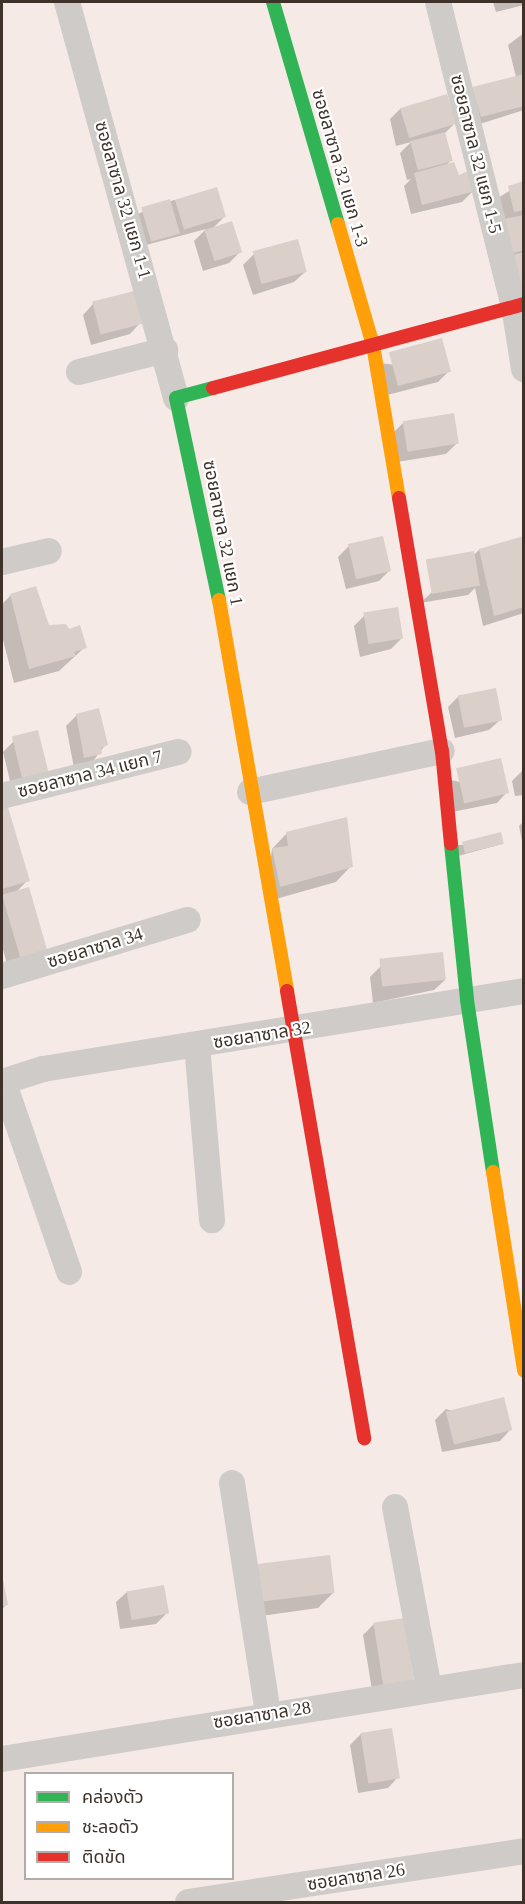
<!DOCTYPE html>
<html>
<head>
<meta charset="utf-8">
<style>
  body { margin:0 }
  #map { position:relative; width:525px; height:1904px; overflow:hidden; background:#f5eae5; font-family:"Times New Roman","Noto Sans Thai",serif }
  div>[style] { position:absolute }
  .shadow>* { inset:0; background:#0003 }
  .building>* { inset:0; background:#dad0c9; transform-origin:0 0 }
  .street>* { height:26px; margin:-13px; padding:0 13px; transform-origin:13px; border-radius:13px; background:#cecbc8 }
  .fast>* { height:14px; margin:-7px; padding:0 7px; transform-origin:7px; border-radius:7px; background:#30b455 }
  .slow>* { height:14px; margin:-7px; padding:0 7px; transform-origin:7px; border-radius:7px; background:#ff9f0a }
  .jam>* { height:14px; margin:-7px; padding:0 7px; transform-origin:7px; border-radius:7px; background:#e5322d }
  span { translate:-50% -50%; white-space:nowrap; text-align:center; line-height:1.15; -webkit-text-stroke:4.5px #fff; paint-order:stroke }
  .street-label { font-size:18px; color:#3e322b }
  .frame { position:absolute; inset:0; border:3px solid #3e322b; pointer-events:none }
  .legend { position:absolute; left:24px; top:1772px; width:210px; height:108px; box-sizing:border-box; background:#fff; border:2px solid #b2adaa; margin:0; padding:8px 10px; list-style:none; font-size:18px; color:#3e322b }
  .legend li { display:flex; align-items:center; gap:12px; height:30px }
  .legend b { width:30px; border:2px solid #b2adaa }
</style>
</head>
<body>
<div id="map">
  <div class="shadow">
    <i style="clip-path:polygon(493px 2px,524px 2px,524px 5px,496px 12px)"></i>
    <i style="clip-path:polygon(524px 33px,524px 110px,470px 127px,462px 99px,516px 77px,508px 45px)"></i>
    <i style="clip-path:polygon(401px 108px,455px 123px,444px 134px,451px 160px,445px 167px,473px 191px,462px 202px,411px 214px,404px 186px,411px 179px,407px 180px,400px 153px,411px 142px,396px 146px,390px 119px)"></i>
    <i style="clip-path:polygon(524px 182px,524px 300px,498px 198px)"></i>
    <i style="clip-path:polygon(174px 200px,225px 216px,213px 228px,240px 252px,229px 263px,203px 271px,194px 241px,206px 229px,146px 245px,137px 214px)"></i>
    <i style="clip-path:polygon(254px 254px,305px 272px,294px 282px,253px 295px,243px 265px)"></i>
    <i style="clip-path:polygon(93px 304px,140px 323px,130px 334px,91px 345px,83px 315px)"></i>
    <i style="clip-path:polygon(379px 363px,449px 371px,438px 382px,387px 395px)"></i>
    <i style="clip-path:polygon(404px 422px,457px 443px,446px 454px,397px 462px,393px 433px)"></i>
    <i style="clip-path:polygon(524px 538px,524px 613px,483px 626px,475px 588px,468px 595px,420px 603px,479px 550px)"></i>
    <i style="clip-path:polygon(349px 546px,390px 570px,379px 581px,346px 589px,338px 557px)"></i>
    <i style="clip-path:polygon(11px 595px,48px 627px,85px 647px,59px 671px,14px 683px,2px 636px,2px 604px)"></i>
    <i style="clip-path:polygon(365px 615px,402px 638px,391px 649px,360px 657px,354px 626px)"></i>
    <i style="clip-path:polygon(459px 696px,500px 720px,489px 730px,455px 738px,448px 707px)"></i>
    <i style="clip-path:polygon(77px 715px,106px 744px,90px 765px,74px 768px,66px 726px)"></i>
    <i style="clip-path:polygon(14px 741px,37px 783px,12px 789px,3px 752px)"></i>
    <i style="clip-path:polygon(523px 770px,524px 795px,515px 796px,512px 781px)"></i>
    <i style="clip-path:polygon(446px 779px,507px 792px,497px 803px,452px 812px)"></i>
    <i style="clip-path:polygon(6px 806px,28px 880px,16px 892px,46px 952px,9px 971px,2px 946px,2px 808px)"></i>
    <i style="clip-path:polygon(524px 821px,524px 841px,522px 841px,519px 826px)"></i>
    <i style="clip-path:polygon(287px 833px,351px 866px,336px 882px,265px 902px,272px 849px)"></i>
    <i style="clip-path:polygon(502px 844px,458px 856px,456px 845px)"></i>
    <i style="clip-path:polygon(381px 966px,445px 980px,434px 990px,373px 1003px,370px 977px)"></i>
    <i style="clip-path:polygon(446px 1409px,510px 1430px,500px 1441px,442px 1452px,435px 1420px)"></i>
    <i style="clip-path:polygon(2px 1576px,7px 1604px,2px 1609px)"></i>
    <i style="clip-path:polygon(241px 1582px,333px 1593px,318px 1608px,247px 1618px)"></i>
    <i style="clip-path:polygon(127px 1592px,167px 1613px,156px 1624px,120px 1629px,116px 1602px)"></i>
    <i style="clip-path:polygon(374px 1624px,402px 1692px,373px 1696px,363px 1635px)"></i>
    <i style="clip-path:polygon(361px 1734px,398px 1777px,388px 1788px,358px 1793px,350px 1745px)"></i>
  </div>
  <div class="building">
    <i style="clip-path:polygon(524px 74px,524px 106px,481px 117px,472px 87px)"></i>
    <i style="left:447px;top:94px;width:31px;height:49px;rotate:73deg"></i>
    <i style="left:445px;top:132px;width:30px;height:36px;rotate:75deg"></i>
    <i style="clip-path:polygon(454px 162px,459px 175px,468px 171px,475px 191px,422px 205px,414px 173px)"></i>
    <i style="clip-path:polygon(524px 181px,524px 210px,514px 212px,508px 186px)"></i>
    <i style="left:217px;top:187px;width:31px;height:44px;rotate:73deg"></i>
    <i style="left:170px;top:199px;width:36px;height:30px;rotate:74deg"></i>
    <i style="clip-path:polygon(524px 215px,524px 250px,513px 253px,504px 219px)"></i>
    <i style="left:232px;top:221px;width:33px;height:29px;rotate:72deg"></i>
    <i style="left:298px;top:239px;width:34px;height:47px;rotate:75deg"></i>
    <i style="clip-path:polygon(524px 252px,524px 291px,523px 291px,513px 255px)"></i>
    <i style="left:134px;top:291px;width:34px;height:43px;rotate:76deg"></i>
    <i style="left:442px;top:338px;width:35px;height:55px;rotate:75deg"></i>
    <i style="left:454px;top:413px;width:31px;height:52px;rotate:81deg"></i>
    <i style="left:383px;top:536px;width:36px;height:36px;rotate:77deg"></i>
    <i style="clip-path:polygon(524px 536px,524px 607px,494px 616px,479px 549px)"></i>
    <i style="left:474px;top:551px;width:35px;height:49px;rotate:80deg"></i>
    <i style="clip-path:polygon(36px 586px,49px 625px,66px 624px,69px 629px,80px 625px,87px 648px,74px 652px,76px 656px,29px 669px,10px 594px)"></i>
    <i style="left:398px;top:607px;width:32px;height:35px;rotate:81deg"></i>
    <i style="left:496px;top:688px;width:33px;height:39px;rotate:79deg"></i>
    <i style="clip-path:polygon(99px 708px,108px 745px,101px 748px,102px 754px,84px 758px,76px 714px)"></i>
    <i style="left:38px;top:730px;width:44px;height:27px;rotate:76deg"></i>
    <i style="left:501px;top:758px;width:36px;height:46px;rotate:77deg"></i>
    <i style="clip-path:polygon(7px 804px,30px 881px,2px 889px,2px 806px)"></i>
    <i style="clip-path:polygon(347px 817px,353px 867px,280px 887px,272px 848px,288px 846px,286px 832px)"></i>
    <i style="left:501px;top:832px;width:12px;height:40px;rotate:76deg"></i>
    <i style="left:29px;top:887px;width:68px;height:28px;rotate:74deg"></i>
    <i style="left:443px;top:952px;width:28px;height:64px;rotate:84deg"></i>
    <i style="left:504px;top:1397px;width:34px;height:60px;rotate:76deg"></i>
    <i style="left:330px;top:1555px;width:38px;height:75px;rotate:83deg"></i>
    <i style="clip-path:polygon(2px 1574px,8px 1605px,2px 1606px)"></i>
    <i style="left:164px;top:1585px;width:29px;height:38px;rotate:80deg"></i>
    <i style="left:404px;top:1618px;width:64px;height:31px;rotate:81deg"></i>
    <i style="left:392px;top:1728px;width:51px;height:32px;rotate:81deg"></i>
  </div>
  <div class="street">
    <i style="left:67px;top:2px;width:411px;rotate:74.6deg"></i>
    <i style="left:438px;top:2px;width:313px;rotate:76deg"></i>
    <i style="left:514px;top:306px;width:64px;rotate:81deg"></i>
    <i style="left:79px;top:372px;width:89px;rotate:-14.3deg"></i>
    <i style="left:2px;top:562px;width:48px;rotate:-13.2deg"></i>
    <i style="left:250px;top:792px;width:196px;rotate:-12.1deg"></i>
    <i style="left:2px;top:796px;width:182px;rotate:-14deg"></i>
    <i style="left:2px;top:976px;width:194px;rotate:-16.8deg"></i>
    <i style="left:197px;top:1045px;width:176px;rotate:85.1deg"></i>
    <i style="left:3px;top:1081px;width:202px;rotate:70.9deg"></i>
    <i style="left:2px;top:1082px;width:43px;rotate:-17.6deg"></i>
    <i style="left:43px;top:1069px;width:487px;rotate:-9.2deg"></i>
    <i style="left:232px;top:1483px;width:234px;rotate:81.1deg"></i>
    <i style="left:395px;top:1507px;width:185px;rotate:79.4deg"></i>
    <i style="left:2px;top:1759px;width:529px;rotate:-9.14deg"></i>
    <i style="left:188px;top:1902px;width:340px;rotate:-8.6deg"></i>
  </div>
  <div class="fast">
    <i style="left:273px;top:2px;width:231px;rotate:73.7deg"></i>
    <i style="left:213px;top:388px;width:38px;rotate:165deg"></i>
    <i style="left:176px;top:398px;width:207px;rotate:78deg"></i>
    <i style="left:451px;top:844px;width:157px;rotate:84.1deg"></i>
    <i style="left:467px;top:1000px;width:174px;rotate:81.4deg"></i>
  </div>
  <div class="slow">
    <i style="left:338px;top:224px;width:126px;rotate:73.9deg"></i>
    <i style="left:373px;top:345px;width:155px;rotate:80.4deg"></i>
    <i style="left:219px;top:600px;width:397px;rotate:80.1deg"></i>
    <i style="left:493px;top:1172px;width:201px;rotate:81.1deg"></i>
  </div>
  <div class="jam">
    <i style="left:213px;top:388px;width:322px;rotate:-15.1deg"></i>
    <i style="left:399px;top:498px;width:257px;rotate:80.4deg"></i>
    <i style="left:442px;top:751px;width:93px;rotate:84.5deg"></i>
    <i style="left:287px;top:991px;width:454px;rotate:80.2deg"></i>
  </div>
  <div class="street-label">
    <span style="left:476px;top:154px;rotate:76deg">ซอยลาซาล 32 แยก 1-5</span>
    <span style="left:340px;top:168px;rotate:74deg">ซอยลาซาล 32 แยก 1-3</span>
    <span style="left:123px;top:200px;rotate:74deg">ซอยลาซาล 32 แยก 1-1</span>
    <span style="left:223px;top:533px;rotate:79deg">ซอยลาซาล 32 แยก 1</span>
    <span style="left:90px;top:774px;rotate:-14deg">ซอยลาซาล 34 แยก 7</span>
    <span style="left:95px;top:948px;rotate:-17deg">ซอยลาซาล 34</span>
    <span style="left:262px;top:1035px;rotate:-9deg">ซอยลาซาล 32</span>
    <span style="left:262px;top:1715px;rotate:-9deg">ซอยลาซาล 28</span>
    <span style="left:356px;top:1877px;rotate:-9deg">ซอยลาซาล 26</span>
  </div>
  <div class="frame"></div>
  <ul class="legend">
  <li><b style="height:8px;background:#30b455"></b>คล่องตัว</li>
  <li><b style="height:8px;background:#ff9f0a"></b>ชะลอตัว</li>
  <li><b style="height:8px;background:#e5322d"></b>ติดขัด</li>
  </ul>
</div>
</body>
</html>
